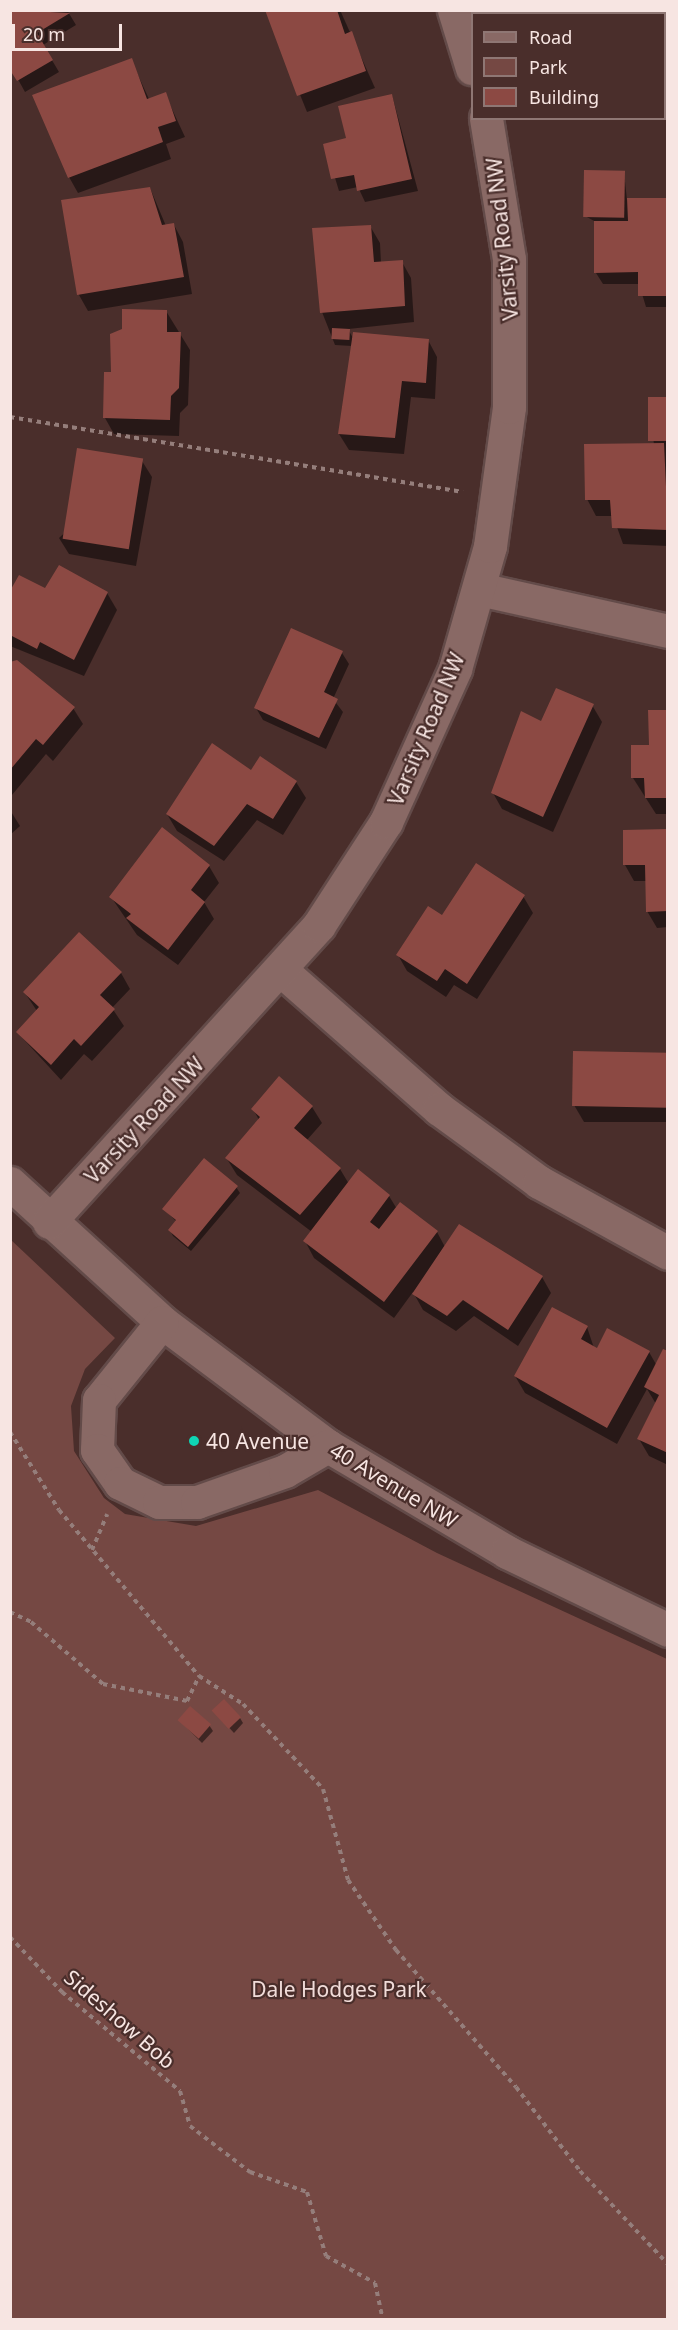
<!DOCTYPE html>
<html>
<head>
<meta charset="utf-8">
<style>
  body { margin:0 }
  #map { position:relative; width:678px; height:2330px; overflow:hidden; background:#4a2e2b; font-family:"Noto Sans",sans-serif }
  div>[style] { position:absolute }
  .green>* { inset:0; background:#754843 }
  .shadow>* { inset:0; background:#0007 }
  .building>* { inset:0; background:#8c4943; transform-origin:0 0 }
  .path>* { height:4px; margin-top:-2px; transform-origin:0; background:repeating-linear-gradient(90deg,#957e7b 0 4.5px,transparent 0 9px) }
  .roads { filter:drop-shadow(2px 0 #634b49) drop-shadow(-2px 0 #634b49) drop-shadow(0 2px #634b49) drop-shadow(0 -2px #634b49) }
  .minor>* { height:33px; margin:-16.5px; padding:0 16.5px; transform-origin:16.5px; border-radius:16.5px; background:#896965 }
  .dots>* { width:16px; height:16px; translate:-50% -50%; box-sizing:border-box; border:3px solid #4a2e2b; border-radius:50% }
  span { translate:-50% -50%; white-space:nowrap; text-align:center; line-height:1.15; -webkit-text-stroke:4.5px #4a2e2b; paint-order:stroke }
  .street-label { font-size:21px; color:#f7e5e2 }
  .poi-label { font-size:21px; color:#f7e5e2 }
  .left { translate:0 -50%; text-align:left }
  .park-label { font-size:21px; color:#f1dcd9 }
  .frame { position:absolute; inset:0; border:12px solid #f7e5e2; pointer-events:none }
  .legend { position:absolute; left:471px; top:12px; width:195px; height:108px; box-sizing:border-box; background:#4a2e2b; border:2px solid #8f7774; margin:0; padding:8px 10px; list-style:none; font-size:18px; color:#f7e5e2 }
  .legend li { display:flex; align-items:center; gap:12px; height:30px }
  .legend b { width:30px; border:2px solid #8f7774 }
  .scale { position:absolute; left:12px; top:24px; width:110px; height:27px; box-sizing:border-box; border:3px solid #f7e5e2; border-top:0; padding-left:8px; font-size:18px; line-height:21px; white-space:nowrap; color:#f7e5e2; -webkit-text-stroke:4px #4a2e2b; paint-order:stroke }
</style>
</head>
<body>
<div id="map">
  <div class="green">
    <i style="clip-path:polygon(10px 1239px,115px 1338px,85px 1369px,71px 1406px,74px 1451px,104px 1498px,125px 1514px,196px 1526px,318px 1490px,437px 1553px,667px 1659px,667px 2319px,11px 2319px)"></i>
  </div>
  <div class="shadow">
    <i style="clip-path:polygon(10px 10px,67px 10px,76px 25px,43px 45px,59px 72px,25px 92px,10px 65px)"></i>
    <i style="clip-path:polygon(266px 10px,340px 10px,375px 88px,307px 112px)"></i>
    <i style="clip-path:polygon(131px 60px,149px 99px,165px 94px,185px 137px,166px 144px,171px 159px,78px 193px,69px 177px)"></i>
    <i style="clip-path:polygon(392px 95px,418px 191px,365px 202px,358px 187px,339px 191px,325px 145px,348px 140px)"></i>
    <i style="clip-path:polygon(624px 172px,627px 200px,668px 200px,668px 307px,646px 307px,639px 284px,603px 284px,596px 273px,596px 222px,585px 216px)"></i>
    <i style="clip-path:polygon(150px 188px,166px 226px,174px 225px,183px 242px,192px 294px,88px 311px,79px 295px)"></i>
    <i style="clip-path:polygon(370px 226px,380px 243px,381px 263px,402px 262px,411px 278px,414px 322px,339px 330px,349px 331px,353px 338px,428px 340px,437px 357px,435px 399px,411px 397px,404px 454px,349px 450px,339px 434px,352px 346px,335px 345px,322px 312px)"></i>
    <i style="clip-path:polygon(166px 311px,190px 350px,188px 405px,180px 413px,179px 436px,114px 434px,105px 418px,113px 373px)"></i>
    <i style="clip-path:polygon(649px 399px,668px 399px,668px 546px,623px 544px,613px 516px,596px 516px,587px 499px,654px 445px)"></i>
    <i style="clip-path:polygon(142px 461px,152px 477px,136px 566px,69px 554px,59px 538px)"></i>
    <i style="clip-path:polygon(46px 590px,107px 593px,117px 610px,84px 676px,10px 646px,10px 594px)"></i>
    <i style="clip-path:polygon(342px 653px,349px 664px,333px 699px,343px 712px,326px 749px,263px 720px,256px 708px)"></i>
    <i style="clip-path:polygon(10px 664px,73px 708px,83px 724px,53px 761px,46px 754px,12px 795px)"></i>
    <i style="clip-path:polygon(592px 705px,602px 722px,553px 832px,502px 809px,493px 793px,542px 723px)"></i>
    <i style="clip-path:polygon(668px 712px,668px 814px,656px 814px,633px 778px)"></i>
    <i style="clip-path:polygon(252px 772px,296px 782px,306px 798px,283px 835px,257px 820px,224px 861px,177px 831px,167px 814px)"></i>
    <i style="clip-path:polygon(10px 810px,20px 826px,10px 835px)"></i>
    <i style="clip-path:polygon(668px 831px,668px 927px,657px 928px,647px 911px,647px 881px,634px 881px,625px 865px)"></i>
    <i style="clip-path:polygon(209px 866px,219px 883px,204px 902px,214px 919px,178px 965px,137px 935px,111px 897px)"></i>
    <i style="clip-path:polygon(523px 896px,533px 913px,477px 999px,454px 985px,446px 997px,407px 971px,398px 955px,442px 917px)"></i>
    <i style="clip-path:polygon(121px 973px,130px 989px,112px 1008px,124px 1026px,92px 1061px,84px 1054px,61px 1080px,17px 1032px,37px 1011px,25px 993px)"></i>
    <i style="clip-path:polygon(668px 1053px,668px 1122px,584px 1122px,574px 1105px)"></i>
    <i style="clip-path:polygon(312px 1107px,322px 1123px,307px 1140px,340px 1169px,349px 1184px,389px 1196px,397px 1209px,437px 1232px,445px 1247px,542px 1277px,551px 1293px,518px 1346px,474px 1316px,456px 1331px,423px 1310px,413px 1292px,394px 1318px,314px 1258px,305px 1241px,312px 1232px,237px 1175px,227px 1159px,259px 1120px,253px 1109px)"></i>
    <i style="clip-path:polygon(236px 1187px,240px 1193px,191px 1251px,173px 1236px,170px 1230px,177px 1222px,164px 1209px)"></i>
    <i style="clip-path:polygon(587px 1327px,594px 1348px,649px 1352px,657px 1366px,668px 1353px,668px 1465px,649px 1456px,639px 1439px,656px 1404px,647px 1389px,617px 1444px,525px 1393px,515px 1376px)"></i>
    <i style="clip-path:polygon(214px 1711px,240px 1718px,243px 1723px,234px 1733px)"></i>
    <i style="clip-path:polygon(179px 1720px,209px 1725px,213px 1731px,202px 1743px)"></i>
  </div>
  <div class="building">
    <i style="clip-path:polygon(10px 10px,70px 13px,37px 33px,53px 60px,17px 81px,10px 70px)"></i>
    <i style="clip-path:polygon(265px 10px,337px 10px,345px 34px,352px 31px,366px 71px,297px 96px)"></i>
    <i style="clip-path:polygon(132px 58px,147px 99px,166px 92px,176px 121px,158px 127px,163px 142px,68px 178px,32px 95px)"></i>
    <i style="clip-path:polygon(392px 94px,412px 179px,357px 191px,354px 175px,331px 179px,323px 144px,346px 138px,338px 106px)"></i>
    <i style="left:584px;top:170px;width:41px;height:47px;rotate:1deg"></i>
    <i style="clip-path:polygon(150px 187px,162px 225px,174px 223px,184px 277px,77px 295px,61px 200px)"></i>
    <i style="clip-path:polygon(627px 198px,668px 198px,668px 296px,638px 296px,638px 272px,594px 273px,594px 221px,628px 221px)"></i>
    <i style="clip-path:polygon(371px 225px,374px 262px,403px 260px,405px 306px,320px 313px,312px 228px)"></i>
    <i style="clip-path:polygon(122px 309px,167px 310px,167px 332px,181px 332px,179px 388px,171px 396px,170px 420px,103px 418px,104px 372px,111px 372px,110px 334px,122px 329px)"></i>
    <i style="left:332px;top:328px;width:18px;height:11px;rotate:3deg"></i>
    <i style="clip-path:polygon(353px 332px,429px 339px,426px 383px,402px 381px,395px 438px,338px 434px)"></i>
    <i style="left:668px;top:397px;width:44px;height:20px;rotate:90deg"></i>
    <i style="clip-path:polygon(664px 443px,668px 530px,612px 528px,610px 500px,585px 500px,584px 444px)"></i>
    <i style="left:77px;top:448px;width:67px;height:92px;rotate:9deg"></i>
    <i style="clip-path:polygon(59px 565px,108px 592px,74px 660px,40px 642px,37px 649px,10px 635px,10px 591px,19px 575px,45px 588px)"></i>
    <i style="clip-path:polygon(291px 628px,343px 651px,324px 692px,338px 699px,319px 738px,254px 708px)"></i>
    <i style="clip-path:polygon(17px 660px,75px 707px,43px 745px,36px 739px,10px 770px,10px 662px)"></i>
    <i style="clip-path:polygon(556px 688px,594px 704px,543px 817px,491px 793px,521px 711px,541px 721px)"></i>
    <i style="clip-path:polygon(648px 710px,668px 710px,668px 798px,645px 798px,644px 778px,631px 778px,631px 745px,649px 745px)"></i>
    <i style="clip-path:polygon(212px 743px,251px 770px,260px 756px,297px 781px,273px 819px,247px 804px,214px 846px,166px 814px)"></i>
    <i style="clip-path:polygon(162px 827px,210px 865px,191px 890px,205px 902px,168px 950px,126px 918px,131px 914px,109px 897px)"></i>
    <i style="clip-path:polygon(668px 829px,668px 911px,646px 912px,645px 865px,623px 865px,623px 830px)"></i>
    <i style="clip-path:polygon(476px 863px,525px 895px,467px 984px,445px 969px,437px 981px,396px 955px,428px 906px,442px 915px)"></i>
    <i style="clip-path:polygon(79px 932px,122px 972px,100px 995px,115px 1009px,81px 1046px,74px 1039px,51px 1065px,16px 1032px,39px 1007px,23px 992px)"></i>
    <i style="left:573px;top:1051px;width:95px;height:55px;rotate:1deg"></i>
    <i style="clip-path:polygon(279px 1076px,313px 1106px,294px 1128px,341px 1168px,300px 1215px,225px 1158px,260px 1117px,251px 1109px)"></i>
    <i style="clip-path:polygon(204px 1158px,238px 1186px,188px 1247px,168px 1230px,176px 1220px,162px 1209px)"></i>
    <i style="clip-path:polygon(358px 1169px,390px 1195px,370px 1222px,379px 1229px,400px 1202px,438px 1231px,384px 1302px,303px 1241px)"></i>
    <i style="clip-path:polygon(459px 1224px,543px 1276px,508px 1330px,463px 1300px,447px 1316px,412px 1294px)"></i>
    <i style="clip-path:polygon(552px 1307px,588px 1326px,581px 1339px,597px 1348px,607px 1328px,650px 1351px,607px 1428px,514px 1376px)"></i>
    <i style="clip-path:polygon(663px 1349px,668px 1351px,668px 1453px,637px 1439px,659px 1395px,644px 1387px)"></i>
    <i style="left:224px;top:1699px;width:25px;height:17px;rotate:47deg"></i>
    <i style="left:190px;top:1706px;width:28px;height:19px;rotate:41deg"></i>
  </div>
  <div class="path">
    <i style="left:10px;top:417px;width:459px;rotate:9.4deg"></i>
    <i style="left:10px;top:1432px;width:92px;rotate:57.9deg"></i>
    <i style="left:59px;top:1510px;width:217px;rotate:49.9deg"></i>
    <i style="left:199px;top:1676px;width:52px;rotate:32.5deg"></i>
    <i style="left:243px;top:1704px;width:117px;rotate:46.7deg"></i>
    <i style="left:323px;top:1789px;width:94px;rotate:74.6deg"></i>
    <i style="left:348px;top:1880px;width:85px;rotate:55.6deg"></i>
    <i style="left:396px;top:1950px;width:182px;rotate:48.8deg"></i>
    <i style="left:516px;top:2087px;width:106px;rotate:52.7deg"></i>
    <i style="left:580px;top:2171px;width:128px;rotate:46.6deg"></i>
    <i style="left:92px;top:1550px;width:39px;rotate:-67deg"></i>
    <i style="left:10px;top:1612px;width:23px;rotate:25deg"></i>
    <i style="left:31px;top:1622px;width:95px;rotate:40.7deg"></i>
    <i style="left:103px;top:1684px;width:86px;rotate:11.4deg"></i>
    <i style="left:187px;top:1701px;width:28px;rotate:-64deg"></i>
    <i style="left:10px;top:1937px;width:76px;rotate:46.6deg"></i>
    <i style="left:62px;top:1992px;width:154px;rotate:40deg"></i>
    <i style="left:180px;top:2091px;width:36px;rotate:74deg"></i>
    <i style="left:190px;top:2126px;width:76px;rotate:37.5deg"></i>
    <i style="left:250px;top:2172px;width:60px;rotate:19.3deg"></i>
    <i style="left:307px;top:2192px;width:67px;rotate:73.5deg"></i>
    <i style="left:326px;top:2256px;width:56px;rotate:28.9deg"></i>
    <i style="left:375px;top:2283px;width:38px;rotate:78deg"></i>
  </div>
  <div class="roads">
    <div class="minor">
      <i style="left:454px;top:10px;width:61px;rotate:72.8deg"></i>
      <i style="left:664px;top:85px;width:4px"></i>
      <i style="left:479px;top:589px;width:194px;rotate:12.5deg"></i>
      <i style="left:282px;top:971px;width:209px;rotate:41.3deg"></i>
      <i style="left:439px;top:1109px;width:124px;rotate:36.1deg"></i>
      <i style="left:539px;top:1182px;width:147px;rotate:28.8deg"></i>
      <i style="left:10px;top:1183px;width:206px;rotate:42.4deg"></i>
      <i style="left:162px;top:1322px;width:207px;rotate:36.8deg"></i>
      <i style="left:328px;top:1446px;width:208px;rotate:30.6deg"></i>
      <i style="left:507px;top:1552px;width:179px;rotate:25.8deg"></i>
      <i style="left:49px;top:1222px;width:401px;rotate:-47.7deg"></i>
      <i style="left:319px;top:925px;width:123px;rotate:-57deg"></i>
      <i style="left:386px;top:822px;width:168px;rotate:-65.7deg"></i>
      <i style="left:455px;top:669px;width:128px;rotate:-74.1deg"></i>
      <i style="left:490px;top:546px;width:140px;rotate:-82.2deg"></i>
      <i style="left:509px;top:407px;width:148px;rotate:-90deg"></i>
      <i style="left:509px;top:259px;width:143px;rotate:-99.3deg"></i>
      <i style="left:162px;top:1322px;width:100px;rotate:128.9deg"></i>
      <i style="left:99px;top:1400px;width:50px;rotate:92.3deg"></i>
      <i style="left:97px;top:1450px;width:40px;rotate:55.1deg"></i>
      <i style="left:120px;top:1483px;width:43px;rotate:26deg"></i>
      <i style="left:159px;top:1502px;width:38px"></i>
      <i style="left:197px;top:1502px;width:93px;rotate:-19.4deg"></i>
      <i style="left:285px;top:1471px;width:50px;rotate:-30.2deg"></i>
    </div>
  </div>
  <div class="dots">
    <i style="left:194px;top:1441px;background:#0fd5b4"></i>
  </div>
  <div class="street-label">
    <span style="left:502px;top:239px;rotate:-96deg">Varsity Road NW</span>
    <span style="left:426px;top:729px;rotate:-67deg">Varsity Road NW</span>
    <span style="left:144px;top:1120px;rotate:-47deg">Varsity Road NW</span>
    <span style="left:394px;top:1485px;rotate:31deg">40 Avenue NW</span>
    <span style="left:120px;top:2019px;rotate:41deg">Sideshow Bob</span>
  </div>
  <div class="poi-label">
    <span class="left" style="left:206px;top:1441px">40 Avenue</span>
  </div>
  <div class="park-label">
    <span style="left:339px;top:1989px">Dale Hodges Park</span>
  </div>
  <div class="frame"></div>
  <ul class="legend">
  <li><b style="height:8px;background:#896965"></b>Road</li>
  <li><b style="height:16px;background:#754843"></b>Park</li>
  <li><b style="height:16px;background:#8c4943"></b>Building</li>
  </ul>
  <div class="scale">20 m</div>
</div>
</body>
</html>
